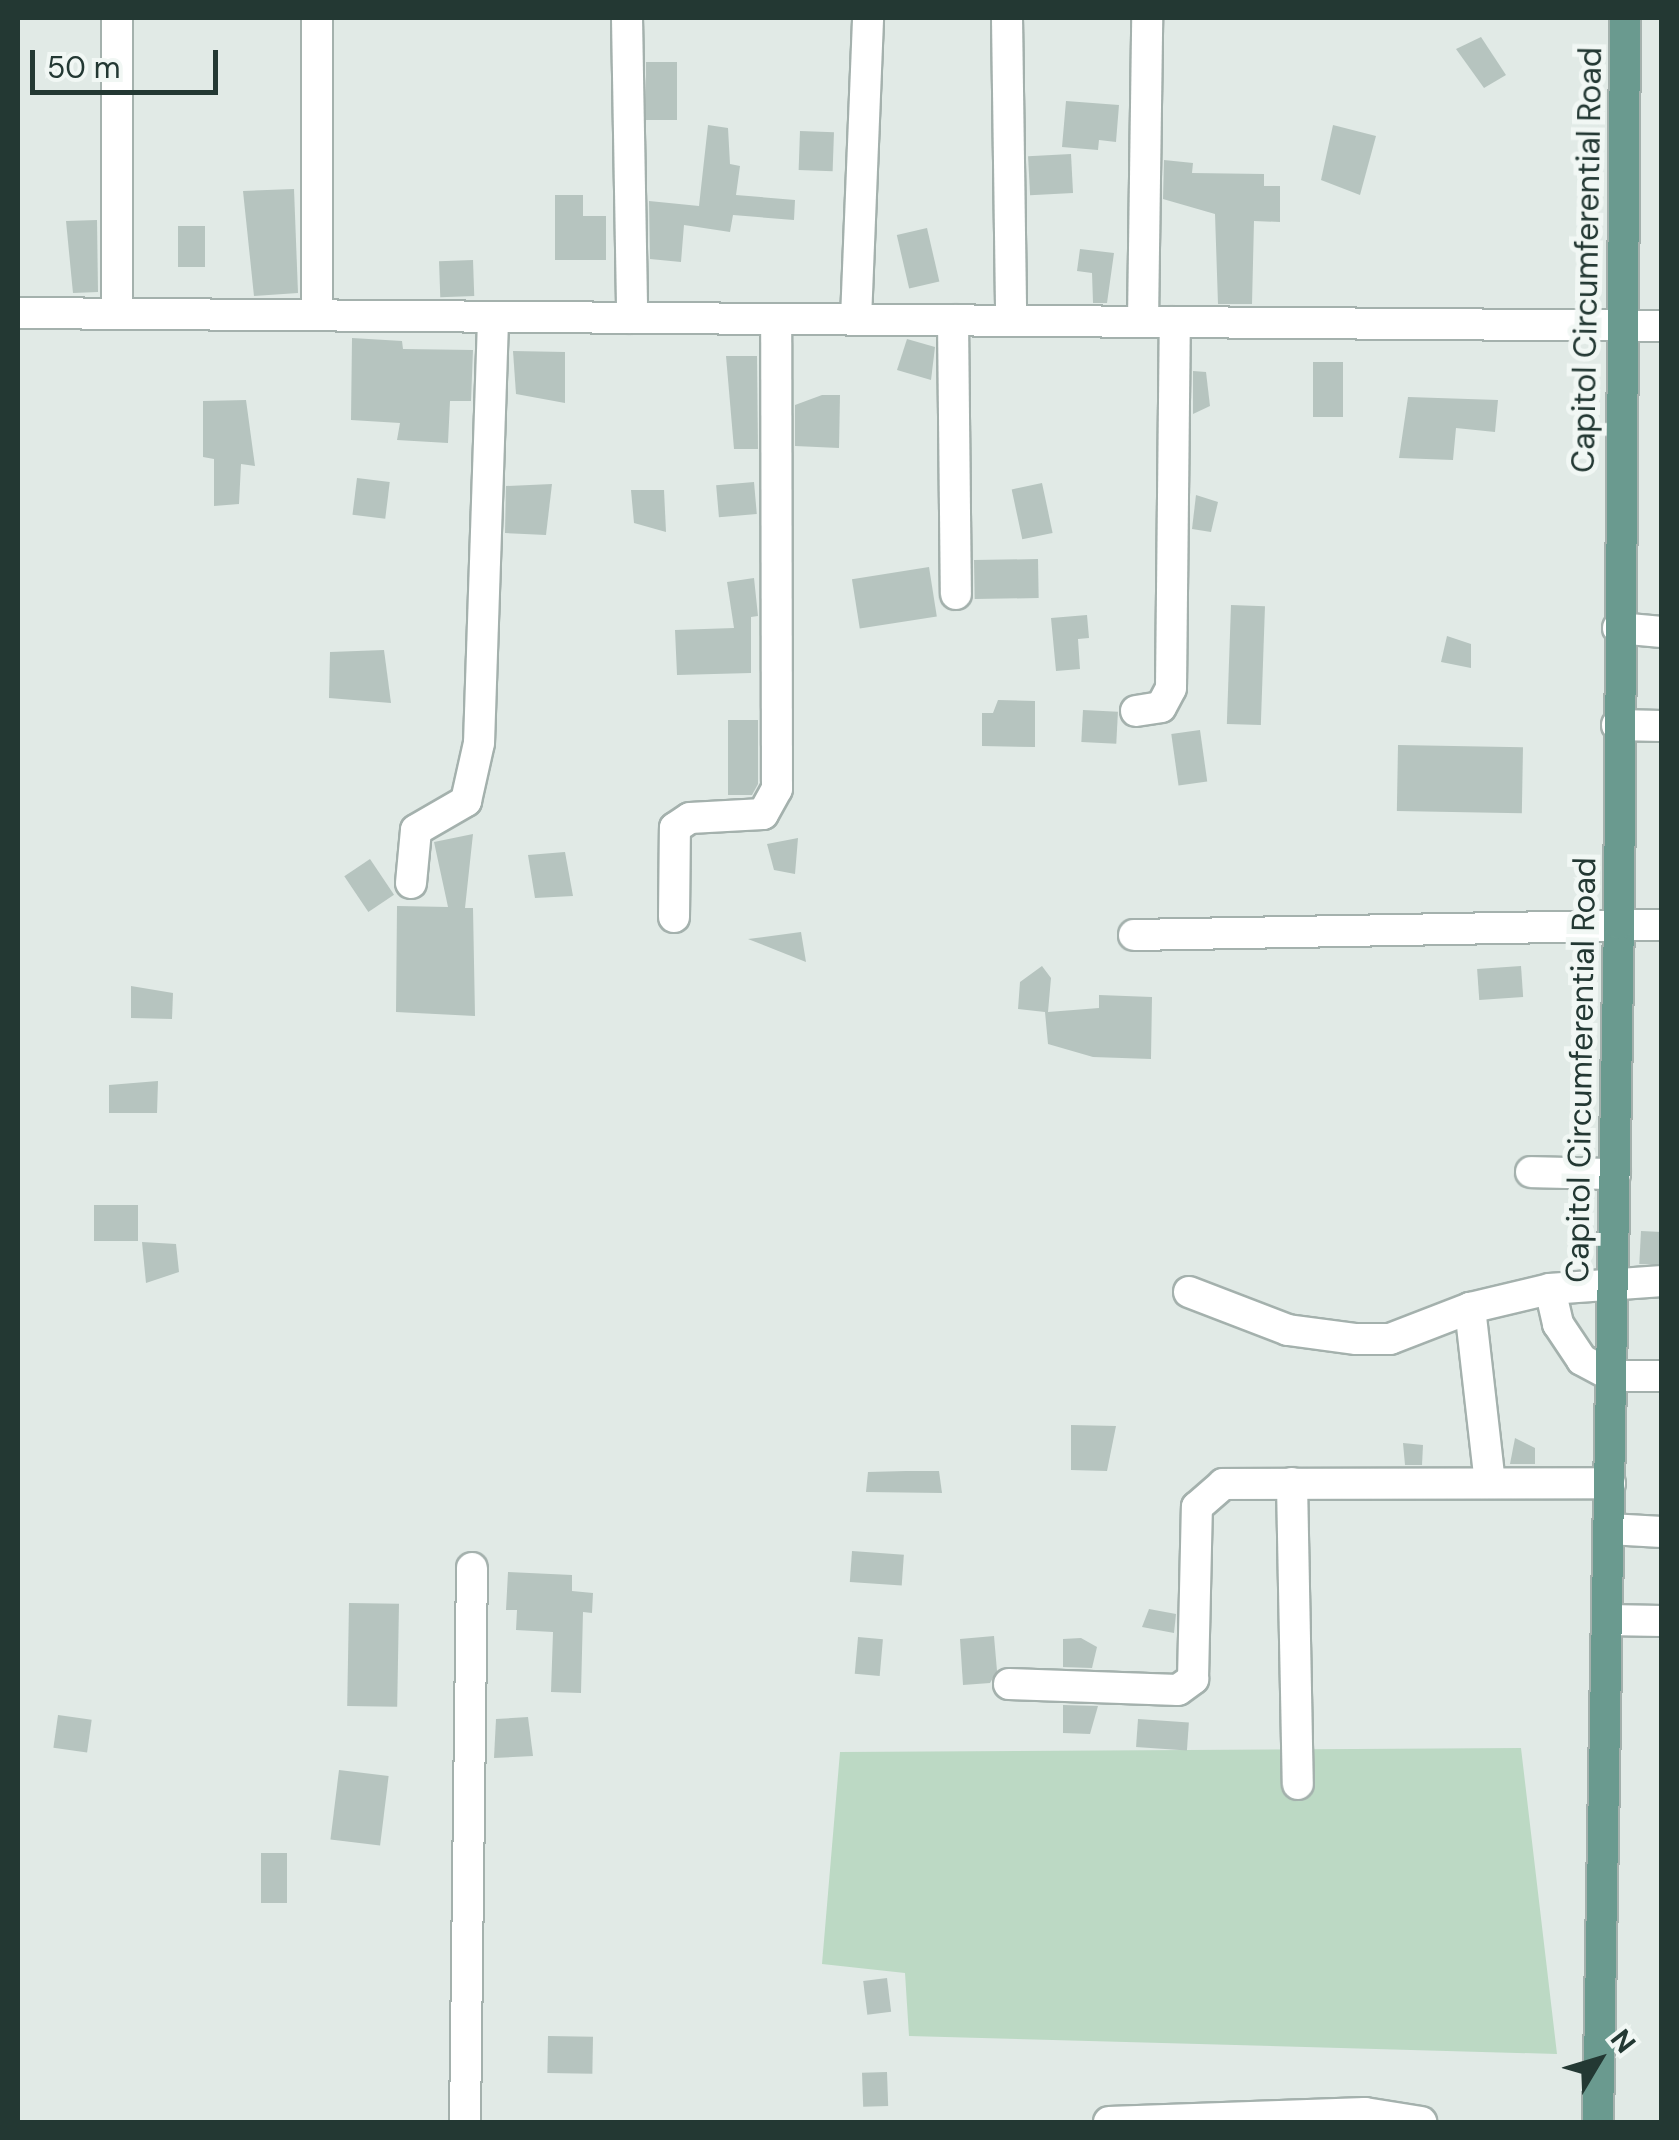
<!DOCTYPE html>
<html>
<head>
<meta charset="utf-8">
<style>
  body { margin:0 }
  #map { position:relative; width:1679px; height:2140px; overflow:hidden; background:#e1eae6; font-family:"DM Sans",sans-serif }
  div>[style] { position:absolute }
  .green>* { inset:0; background:#bcd9c4 }
  .building>* { inset:0; background:#b6c4bf; transform-origin:0 0 }
  .roads { filter:drop-shadow(2px 0 #a4b1ad) drop-shadow(-2px 0 #a4b1ad) drop-shadow(0 2px #a4b1ad) drop-shadow(0 -2px #a4b1ad) }
  .minor>* { height:30px; margin:-15px; padding:0 15px; transform-origin:15px; border-radius:15px; background:#fff }
  .major>* { height:30px; margin:-15px; padding:0 15px; transform-origin:15px; border-radius:15px; background:#6a9a8f }
  span { translate:-50% -50%; white-space:nowrap; text-align:center; line-height:1.15; -webkit-text-stroke:10px #f1f7f4; paint-order:stroke }
  .street-label { font-size:32px; color:#233833 }
  .frame { position:absolute; inset:0; border:20px solid #233833; pointer-events:none }
  .north { position:absolute; left:1549px; top:2010px; width:100px; height:100px; -webkit-text-stroke:8px #f1f7f4; paint-order:stroke; rotate:52deg; font-size:28px; font-weight:700; line-height:40px; text-align:center; color:#233833 }
  .north::after { content:''; display:block; margin:auto; width:35px; height:45px; background:#233833; clip-path:polygon(50% 0,100% 100%,50% 72%,0 100%) }
  .scale { position:absolute; left:30px; top:50px; width:188px; height:45px; box-sizing:border-box; border:5px solid #233833; border-top:0; padding-left:12px; font-size:30px; line-height:35px; white-space:nowrap; color:#233833; -webkit-text-stroke:8px #f1f7f4; paint-order:stroke }
</style>
</head>
<body>
<div id="map">
  <div class="green">
    <i style="clip-path:polygon(1521px 1748px,1557px 2054px,909px 2036px,905px 1973px,822px 1964px,840px 1752px)"></i>
  </div>
  <div class="building">
    <i style="clip-path:polygon(1481px 37px,1506px 75px,1484px 88px,1456px 49px)"></i>
    <i style="left:646px;top:62px;width:31px;height:58px"></i>
    <i style="clip-path:polygon(1066px 101px,1119px 105px,1116px 142px,1099px 140px,1098px 150px,1062px 147px)"></i>
    <i style="clip-path:polygon(708px 125px,728px 128px,730px 164px,740px 166px,736px 195px,795px 200px,794px 220px,733px 215px,730px 232px,684px 225px,681px 262px,650px 259px,649px 201px,699px 206px)"></i>
    <i style="clip-path:polygon(1333px 125px,1376px 136px,1360px 195px,1321px 180px)"></i>
    <i style="left:800px;top:131px;width:34px;height:39px;rotate:2deg"></i>
    <i style="left:1071px;top:154px;width:39px;height:43px;rotate:87deg"></i>
    <i style="clip-path:polygon(1164px 160px,1193px 163px,1192px 173px,1264px 174px,1264px 186px,1280px 186px,1280px 222px,1254px 221px,1252px 304px,1218px 304px,1215px 214px,1163px 199px)"></i>
    <i style="clip-path:polygon(294px 189px,298px 293px,254px 296px,243px 191px)"></i>
    <i style="clip-path:polygon(555px 195px,583px 195px,583px 216px,606px 216px,606px 260px,555px 260px)"></i>
    <i style="clip-path:polygon(97px 220px,98px 292px,73px 293px,66px 221px)"></i>
    <i style="left:178px;top:226px;width:27px;height:41px"></i>
    <i style="left:927px;top:228px;width:55px;height:31px;rotate:77deg"></i>
    <i style="clip-path:polygon(1080px 249px,1114px 253px,1107px 303px,1093px 303px,1092px 273px,1077px 271px)"></i>
    <i style="left:473px;top:260px;width:36px;height:34px;rotate:88deg"></i>
    <i style="clip-path:polygon(352px 338px,402px 341px,403px 349px,473px 350px,471px 401px,450px 401px,448px 443px,397px 440px,400px 423px,351px 420px)"></i>
    <i style="clip-path:polygon(907px 339px,935px 347px,931px 380px,897px 370px)"></i>
    <i style="clip-path:polygon(513px 351px,565px 352px,565px 403px,516px 394px)"></i>
    <i style="clip-path:polygon(726px 356px,757px 356px,758px 449px,734px 449px)"></i>
    <i style="left:1313px;top:362px;width:30px;height:55px"></i>
    <i style="clip-path:polygon(1193px 371px,1206px 372px,1210px 406px,1193px 414px)"></i>
    <i style="clip-path:polygon(822px 395px,840px 395px,839px 448px,795px 446px,795px 405px)"></i>
    <i style="clip-path:polygon(1408px 397px,1498px 400px,1495px 432px,1456px 428px,1453px 460px,1399px 458px)"></i>
    <i style="clip-path:polygon(246px 400px,255px 466px,241px 464px,239px 504px,214px 506px,214px 459px,203px 457px,203px 401px)"></i>
    <i style="left:357px;top:478px;width:33px;height:37px;rotate:7deg"></i>
    <i style="left:754px;top:482px;width:32px;height:38px;rotate:85deg"></i>
    <i style="left:1042px;top:483px;width:51px;height:31px;rotate:78deg"></i>
    <i style="clip-path:polygon(552px 484px,546px 535px,505px 533px,506px 486px)"></i>
    <i style="clip-path:polygon(631px 490px,664px 490px,666px 532px,634px 523px)"></i>
    <i style="clip-path:polygon(1196px 495px,1218px 502px,1211px 532px,1192px 529px)"></i>
    <i style="left:1038px;top:559px;width:39px;height:64px;rotate:89deg"></i>
    <i style="left:929px;top:567px;width:50px;height:78px;rotate:81deg"></i>
    <i style="clip-path:polygon(754px 578px,758px 616px,751px 617px,751px 673px,677px 675px,675px 630px,734px 628px,727px 582px)"></i>
    <i style="left:1231px;top:605px;width:34px;height:119px;rotate:2deg"></i>
    <i style="clip-path:polygon(1087px 615px,1089px 638px,1078px 639px,1080px 669px,1056px 671px,1051px 618px)"></i>
    <i style="clip-path:polygon(1447px 636px,1471px 644px,1471px 668px,1441px 662px)"></i>
    <i style="clip-path:polygon(384px 650px,391px 703px,329px 698px,330px 652px)"></i>
    <i style="clip-path:polygon(998px 700px,1035px 701px,1035px 747px,982px 746px,982px 713px,993px 713px)"></i>
    <i style="left:1083px;top:710px;width:35px;height:32px;rotate:3deg"></i>
    <i style="clip-path:polygon(728px 720px,758px 720px,758px 784px,752px 795px,728px 795px)"></i>
    <i style="left:1200px;top:730px;width:52px;height:29px;rotate:82deg"></i>
    <i style="left:1398px;top:745px;width:125px;height:66px;rotate:1deg"></i>
    <i style="clip-path:polygon(473px 834px,465px 908px,473px 908px,475px 1016px,396px 1012px,397px 906px,448px 907px,434px 842px)"></i>
    <i style="clip-path:polygon(798px 838px,795px 874px,774px 870px,767px 844px)"></i>
    <i style="clip-path:polygon(565px 852px,573px 896px,535px 898px,528px 855px)"></i>
    <i style="left:370px;top:859px;width:43px;height:31px;rotate:56deg"></i>
    <i style="clip-path:polygon(801px 932px,806px 962px,748px 939px)"></i>
    <i style="clip-path:polygon(1042px 966px,1051px 978px,1048px 1012px,1099px 1008px,1099px 995px,1152px 997px,1151px 1059px,1093px 1057px,1048px 1044px,1045px 1012px,1018px 1009px,1020px 982px)"></i>
    <i style="left:1521px;top:966px;width:31px;height:44px;rotate:86deg"></i>
    <i style="clip-path:polygon(131px 986px,173px 993px,172px 1019px,131px 1018px)"></i>
    <i style="clip-path:polygon(158px 1081px,157px 1113px,109px 1113px,109px 1085px)"></i>
    <i style="left:94px;top:1205px;width:44px;height:36px"></i>
    <i style="left:1641px;top:1231px;width:21px;height:33px;rotate:3deg"></i>
    <i style="clip-path:polygon(142px 1242px,176px 1244px,179px 1272px,146px 1283px)"></i>
    <i style="clip-path:polygon(1071px 1425px,1116px 1426px,1107px 1471px,1071px 1470px)"></i>
    <i style="clip-path:polygon(1515px 1438px,1535px 1448px,1535px 1464px,1510px 1464px)"></i>
    <i style="clip-path:polygon(1403px 1443px,1423px 1445px,1422px 1465px,1405px 1465px)"></i>
    <i style="clip-path:polygon(906px 1471px,939px 1471px,942px 1493px,866px 1492px,868px 1472px)"></i>
    <i style="left:852px;top:1551px;width:52px;height:31px;rotate:4deg"></i>
    <i style="clip-path:polygon(508px 1572px,572px 1575px,572px 1591px,593px 1593px,592px 1613px,583px 1612px,581px 1693px,551px 1692px,553px 1632px,516px 1630px,517px 1610px,506px 1610px)"></i>
    <i style="left:349px;top:1603px;width:50px;height:103px;rotate:1deg"></i>
    <i style="clip-path:polygon(1149px 1609px,1176px 1614px,1174px 1633px,1142px 1627px)"></i>
    <i style="clip-path:polygon(994px 1636px,997px 1671px,990px 1683px,963px 1685px,960px 1639px)"></i>
    <i style="left:858px;top:1637px;width:25px;height:37px;rotate:5deg"></i>
    <i style="clip-path:polygon(1081px 1638px,1097px 1647px,1092px 1668px,1063px 1667px,1063px 1639px)"></i>
    <i style="clip-path:polygon(1063px 1705px,1098px 1706px,1090px 1734px,1063px 1733px)"></i>
    <i style="left:58px;top:1715px;width:34px;height:33px;rotate:8deg"></i>
    <i style="clip-path:polygon(528px 1717px,533px 1756px,494px 1758px,496px 1719px)"></i>
    <i style="left:1138px;top:1719px;width:51px;height:28px;rotate:4deg"></i>
    <i style="left:339px;top:1770px;width:50px;height:70px;rotate:7deg"></i>
    <i style="left:261px;top:1853px;width:26px;height:50px"></i>
    <i style="left:887px;top:1978px;width:34px;height:24px;rotate:83deg"></i>
    <i style="left:548px;top:2036px;width:45px;height:37px;rotate:1deg"></i>
    <i style="left:887px;top:2072px;width:34px;height:25px;rotate:88deg"></i>
  </div>
  <div class="roads">
    <div class="minor">
      <i style="left:627px;top:18px;width:300px;rotate:89deg"></i>
      <i style="left:1007px;top:18px;width:302px;rotate:89.2deg"></i>
      <i style="left:18px;top:313px;width:1644px;rotate:0.45deg"></i>
      <i style="left:117px;top:314px;width:296px;rotate:-90deg"></i>
      <i style="left:317px;top:315px;width:297px;rotate:-90deg"></i>
      <i style="left:856px;top:319px;width:301px;rotate:-87.7deg"></i>
      <i style="left:953px;top:320px;width:274px;rotate:89.4deg"></i>
      <i style="left:1143px;top:321px;width:303px;rotate:-89.2deg"></i>
      <i style="left:1618px;top:628px;width:44px;rotate:5.2deg"></i>
      <i style="left:1136px;top:711px;width:25px;rotate:-9deg"></i>
      <i style="left:1161px;top:707px;width:21px;rotate:-62deg"></i>
      <i style="left:1171px;top:688px;width:366px;rotate:-89.4deg"></i>
      <i style="left:1617px;top:725px;width:45px;rotate:1.3deg"></i>
      <i style="left:411px;top:883px;width:53px;rotate:-84.6deg"></i>
      <i style="left:416px;top:830px;width:58px;rotate:-30.1deg"></i>
      <i style="left:466px;top:801px;width:59px;rotate:-77.4deg"></i>
      <i style="left:479px;top:743px;width:426px;rotate:-88.1deg"></i>
      <i style="left:674px;top:917px;width:89px;rotate:-89.4deg"></i>
      <i style="left:675px;top:828px;width:18px;rotate:-34deg"></i>
      <i style="left:690px;top:818px;width:73px;rotate:-3.1deg"></i>
      <i style="left:763px;top:814px;width:29px;rotate:-61deg"></i>
      <i style="left:777px;top:789px;width:470px;rotate:-90.1deg"></i>
      <i style="left:1134px;top:935px;width:528px;rotate:-1.09deg"></i>
      <i style="left:1531px;top:1172px;width:84px;rotate:1.4deg"></i>
      <i style="left:1550px;top:1289px;width:36px;rotate:77deg"></i>
      <i style="left:1558px;top:1324px;width:43px;rotate:56.3deg"></i>
      <i style="left:1582px;top:1360px;width:34px;rotate:28deg"></i>
      <i style="left:1612px;top:1376px;width:50px"></i>
      <i style="left:1189px;top:1292px;width:106px;rotate:21deg"></i>
      <i style="left:1288px;top:1330px;width:69px;rotate:7.5deg"></i>
      <i style="left:1356px;top:1339px;width:34px"></i>
      <i style="left:1390px;top:1339px;width:86px;rotate:-21.2deg"></i>
      <i style="left:1470px;top:1308px;width:176px;rotate:83.5deg"></i>
      <i style="left:1470px;top:1308px;width:82px;rotate:-13.4deg"></i>
      <i style="left:1550px;top:1289px;width:112px;rotate:-4.1deg"></i>
      <i style="left:1292px;top:1483px;width:301px;rotate:88.9deg"></i>
      <i style="left:1609px;top:1529px;width:53px;rotate:3.2deg"></i>
      <i style="left:1607px;top:1620px;width:55px;rotate:1deg"></i>
      <i style="left:1009px;top:1684px;width:169px;rotate:2deg"></i>
      <i style="left:1178px;top:1690px;width:19px;rotate:-36deg"></i>
      <i style="left:1193px;top:1679px;width:172px;rotate:-88.7deg"></i>
      <i style="left:1197px;top:1507px;width:35px;rotate:-41deg"></i>
      <i style="left:1223px;top:1484px;width:387px;rotate:-0.1deg"></i>
      <i style="left:465px;top:2122px;width:554px;rotate:-89.28deg"></i>
      <i style="left:1109px;top:2122px;width:256px;rotate:-2deg"></i>
      <i style="left:1365px;top:2113px;width:57px;rotate:9.1deg"></i>
    </div>
    <div class="major">
      <i style="left:1598px;top:2122px;width:1198px;rotate:-89deg"></i>
      <i style="left:1619px;top:924px;width:906px;rotate:-89.62deg"></i>
    </div>
  </div>
  <div class="street-label">
    <span style="left:1587px;top:260px;rotate:-89deg">Capitol Circumferential Road</span>
    <span style="left:1581px;top:1070px;rotate:-89deg">Capitol Circumferential Road</span>
  </div>
  <div class="frame"></div>
  <div class="north">N</div>
  <div class="scale">50 m</div>
</div>
</body>
</html>
